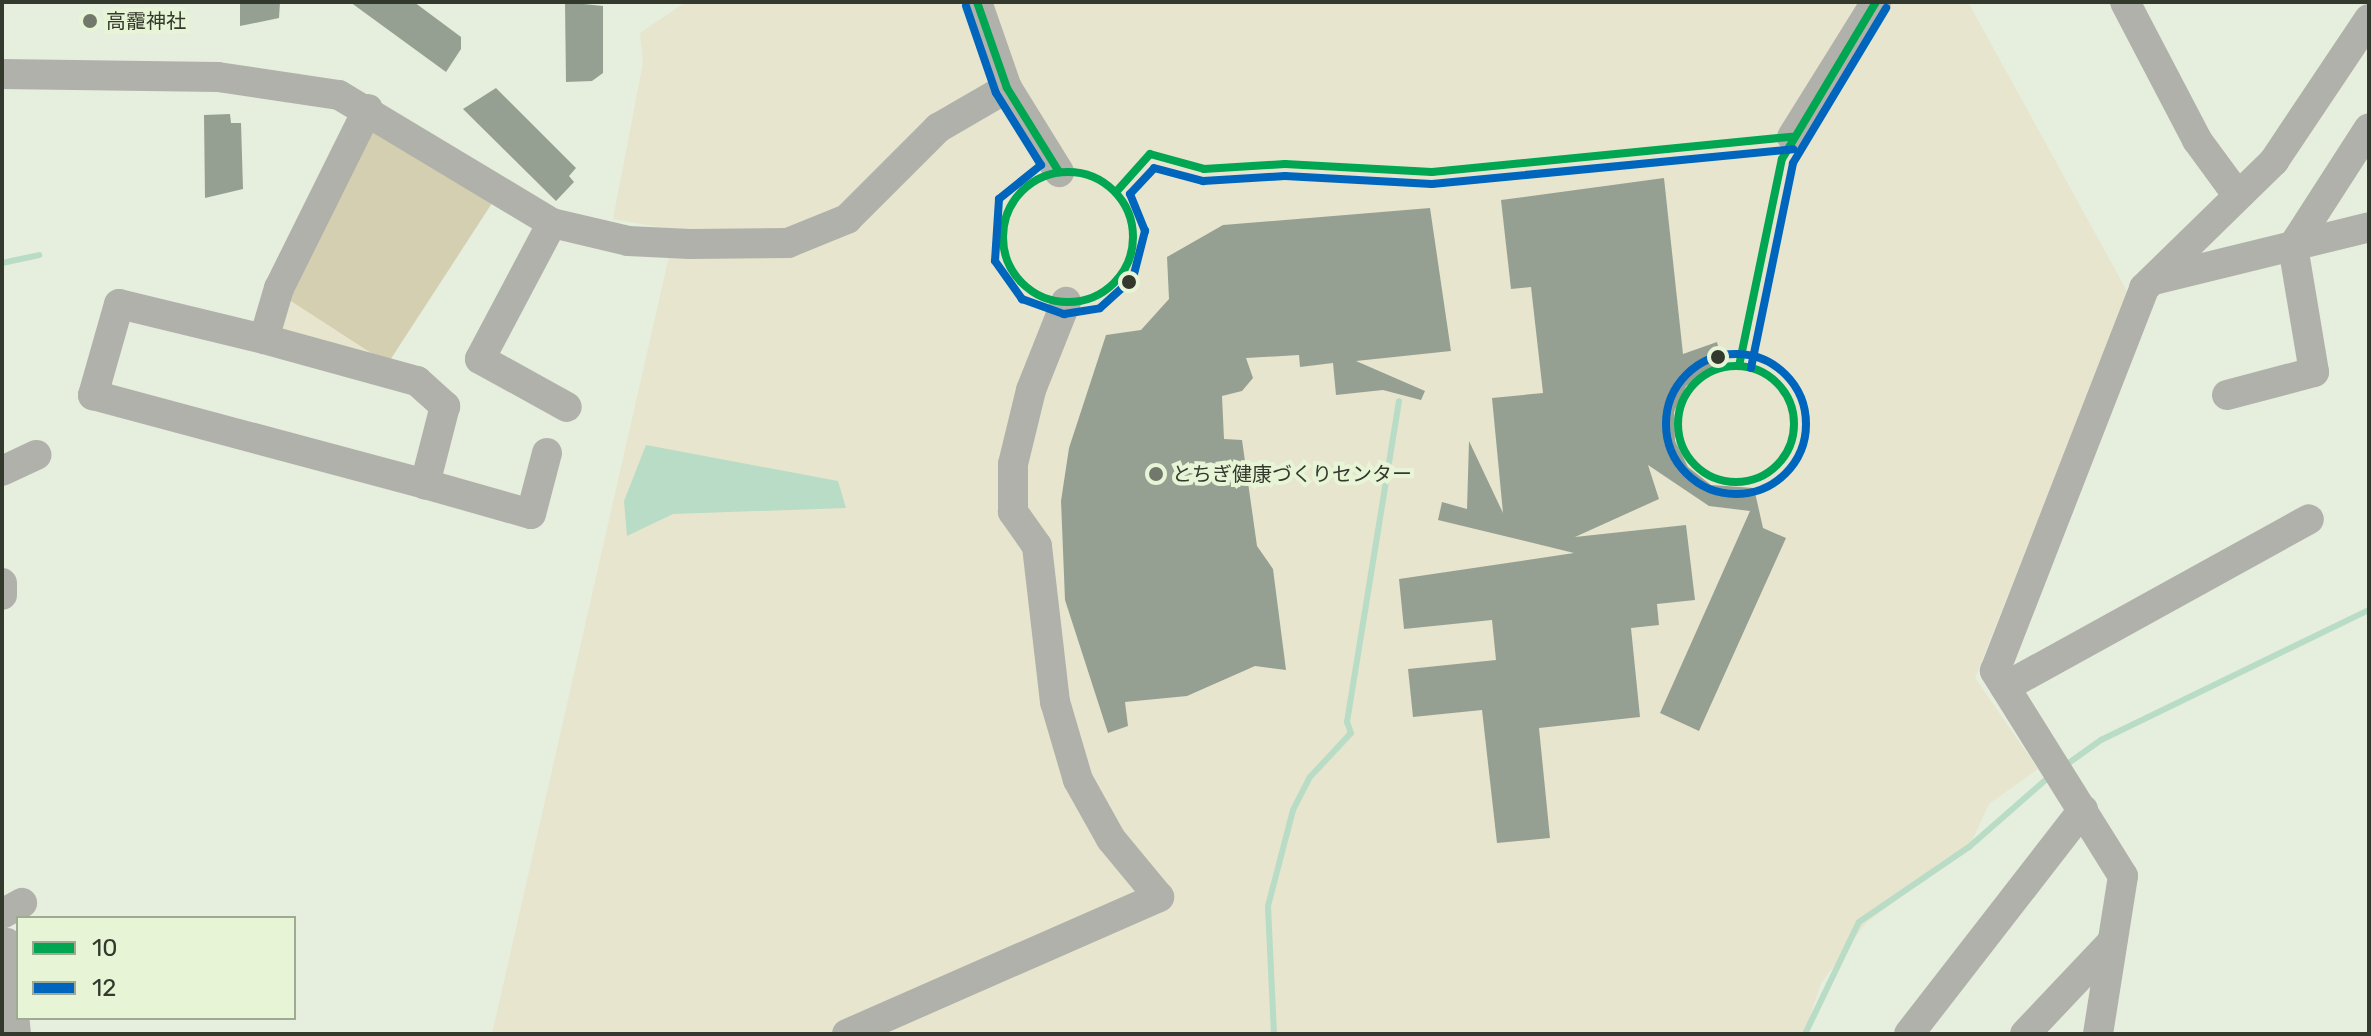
<!DOCTYPE html>
<meta charset="utf-8">
<style>
body{margin:0}
#map{position:relative;width:2371px;height:1036px;overflow:hidden;background:#e6eedd;font-family:Rubik,"Noto Sans JP",sans-serif}
div>[style]{position:absolute}
[style*='--x']{left:calc(var(--x)*1px);top:calc(var(--y)*1px);width:calc(var(--w)*1px);rotate:calc(var(--a)*1deg)}
.green>*{inset:0;background:#e7e5ce}
.forest>*{inset:0;background:#d4cfb0;transform-origin:0 0}
.water>*{inset:0;background:#b8dcc6}
.stream>*{height:6px;margin:-3px;padding:0 3px;transform-origin:3px;border-radius:3px;background:#b8dcc6}
.building>*{inset:0;background:#96a092}
.minor>*{height:30px;margin:-15px;padding:0 15px;transform-origin:15px;border-radius:15px;background:#b0b1ab}
.bus-1>*{height:8px;margin:-4px;padding:0 4px;transform-origin:4px;border-radius:4px;background:#00a651}
.bus-1>.ring{margin:-4px;padding:0;box-sizing:content-box;background:none;border:8px solid #00a651;border-radius:50%}
.bus-2>*{height:8px;margin:-4px;padding:0 4px;transform-origin:4px;border-radius:4px;background:#0065bd}
.bus-2>.ring{margin:-4px;padding:0;box-sizing:content-box;background:none;border:8px solid #0065bd;border-radius:50%}
.dots>*{width:22px;height:22px;translate:-50% -50%;box-sizing:border-box;border:4px solid #e7f5d6;border-radius:50%}
span{translate:-50% -50%;white-space:nowrap;text-align:center;line-height:1.15;-webkit-text-stroke:8px #e7f5d6;paint-order:stroke}
.poi-label{font-size:20px;color:#34392d}
.left{translate:0 -50%;text-align:left}
.frame{position:absolute;inset:0;border:4px solid #34392d;pointer-events:none}
.legend{position:absolute;left:16px;top:916px;width:280px;height:104px;box-sizing:border-box;background:#e7f5d6;border:2px solid #9faa92;margin:0;padding:10px 14px;list-style:none;font-size:24px;color:#34392d}
.legend li{display:flex;align-items:center;gap:16px;height:40px}
.legend b{width:40px;border:2px solid #9faa92}
</style>
<div id="map">
<div class="green">
<i style="clip-path:polygon(686px 2px,1968px 2px,2128px 293px,1975px 678px,2038px 769px,1989px 804px,1969px 847px,1867px 922px,1821px 983px,1804px 1034px,492px 1034px,675px 230px,613px 219px,643px 63px,640px 33px)"></i>
<i style="clip-path:polygon(284px 296px,391px 358px,281px 338px)"></i>
</div>
<div class="forest">
<i style="left:374px;top:126px;width:141px;height:192px;rotate:33deg"></i>
</div>
<div class="water">
<i style="clip-path:polygon(646px 445px,838px 481px,846px 508px,673px 514px,627px 536px,624px 501px)"></i>
</div>
<div class="stream">
<i style="--x:2;--y:263;--w:38;--a:-12"></i>
<i style="--x:2063;--y:767;--w:47;--a:-35.4"></i>
<i style="--x:2101;--y:740;--w:298;--a:-25.9"></i>
<i style="--x:1274;--y:1034;--w:128;--a:-92.7"></i>
<i style="--x:1268;--y:906;--w:99;--a:-75.4"></i>
<i style="--x:1293;--y:810;--w:37;--a:-63"></i>
<i style="--x:1310;--y:777;--w:60;--a:-47"></i>
<i style="--x:1351;--y:733;--w:12;--a:-110"></i>
<i style="--x:1347;--y:722;--w:325;--a:-80.8"></i>
<i style="--x:1805;--y:1034;--w:124;--a:-64.3"></i>
<i style="--x:1859;--y:922;--w:133;--a:-34.3"></i>
<i style="--x:1969;--y:847;--w:108;--a:-41.2"></i>
</div>
<div class="building">
<i style="clip-path:polygon(240px 2px,280px 2px,279px 18px,240px 26px)"></i>
<i style="clip-path:polygon(350px 2px,414px 2px,461px 37px,461px 49px,446px 72px)"></i>
<i style="clip-path:polygon(565px 2px,603px 6px,603px 73px,592px 81px,566px 82px)"></i>
<i style="clip-path:polygon(496px 88px,576px 168px,569px 176px,574px 182px,556px 201px,463px 109px)"></i>
<i style="clip-path:polygon(230px 114px,231px 123px,241px 123px,243px 189px,205px 198px,204px 115px)"></i>
<i style="clip-path:polygon(1664px 178px,1683px 354px,1717px 342px,1722px 362px,1686px 386px,1674px 412px,1675px 441px,1688px 467px,1711px 485px,1754px 488px,1763px 528px,1786px 538px,1699px 731px,1660px 713px,1750px 511px,1709px 506px,1648px 465px,1659px 499px,1575px 537px,1686px 525px,1695px 600px,1657px 604px,1659px 625px,1631px 628px,1640px 717px,1539px 728px,1550px 838px,1497px 843px,1482px 710px,1413px 717px,1408px 669px,1496px 660px,1492px 620px,1404px 629px,1399px 579px,1574px 553px,1438px 520px,1442px 502px,1467px 509px,1469px 441px,1503px 513px,1492px 398px,1543px 393px,1531px 287px,1511px 289px,1501px 200px)"></i>
<i style="clip-path:polygon(1430px 208px,1451px 351px,1356px 361px,1425px 391px,1421px 400px,1383px 390px,1336px 395px,1333px 363px,1300px 367px,1299px 355px,1246px 358px,1253px 378px,1242px 391px,1222px 396px,1224px 439px,1242px 440px,1257px 546px,1273px 569px,1286px 670px,1255px 666px,1187px 696px,1125px 702px,1128px 726px,1108px 733px,1065px 600px,1061px 501px,1069px 448px,1106px 335px,1141px 330px,1169px 299px,1167px 257px,1223px 225px)"></i>
</div>
<div class="minor">
<i style="--x:977;--y:2;--w:91;--a:70.8"></i>
<i style="--x:1007;--y:88;--w:99;--a:58.2"></i>
<i style="--x:2125;--y:2;--w:156;--a:62.4"></i>
<i style="--x:2197;--y:140;--w:69;--a:53.8"></i>
<i style="--x:2;--y:74;--w:216;--a:0.8"></i>
<i style="--x:218;--y:77;--w:122;--a:8.5"></i>
<i style="--x:339;--y:95;--w:249;--a:31"></i>
<i style="--x:552;--y:223;--w:78;--a:13.3"></i>
<i style="--x:628;--y:241;--w:62;--a:2.8"></i>
<i style="--x:690;--y:244;--w:98;--a:-0.6"></i>
<i style="--x:788;--y:243;--w:64;--a:-22.1"></i>
<i style="--x:847;--y:219;--w:129;--a:-45"></i>
<i style="--x:938;--y:128;--w:80;--a:-30.1"></i>
<i style="--x:368;--y:109;--w:200;--a:116.4"></i>
<i style="--x:279;--y:288;--w:53;--a:106.4"></i>
<i style="--x:264;--y:339;--w:159;--a:15.4"></i>
<i style="--x:417;--y:381;--w:38;--a:42"></i>
<i style="--x:445;--y:406;--w:81;--a:104.4"></i>
<i style="--x:425;--y:484;--w:110;--a:15.8"></i>
<i style="--x:531;--y:514;--w:63;--a:-75.3"></i>
<i style="--x:1792;--y:137;--w:159;--a:-58.1"></i>
<i style="--x:552;--y:223;--w:154;--a:117.9"></i>
<i style="--x:480;--y:359;--w:99;--a:28.9"></i>
<i style="--x:2154;--y:280;--w:221;--a:-13.8"></i>
<i style="--x:264;--y:339;--w:149;--a:-166.4"></i>
<i style="--x:119;--y:304;--w:95;--a:105.9"></i>
<i style="--x:93;--y:395;--w:344;--a:15"></i>
<i style="--x:2227;--y:395;--w:90;--a:-14.8"></i>
<i style="--x:2314;--y:372;--w:128;--a:-99.5"></i>
<i style="--x:2293;--y:246;--w:140;--a:-57.2"></i>
<i style="--x:2;--y:471;--w:38;--a:-25"></i>
<i style="--x:2;--y:583;--w:12;--a:90"></i>
<i style="--x:2005;--y:687;--w:347;--a:-28.9"></i>
<i style="--x:2;--y:914;--w:23;--a:-29"></i>
<i style="--x:7;--y:943;--w:91;--a:84.4"></i>
<i style="--x:847;--y:1034;--w:341;--a:-23.7"></i>
<i style="--x:1159;--y:897;--w:75;--a:-129.6"></i>
<i style="--x:1111;--y:839;--w:68;--a:-119.2"></i>
<i style="--x:1078;--y:780;--w:81;--a:-106.4"></i>
<i style="--x:1055;--y:702;--w:157;--a:-96.6"></i>
<i style="--x:1037;--y:546;--w:42;--a:-125.2"></i>
<i style="--x:1013;--y:512;--w:48;--a:-90"></i>
<i style="--x:1013;--y:464;--w:76;--a:-76.3"></i>
<i style="--x:1031;--y:390;--w:95;--a:-68.3"></i>
<i style="--x:1909;--y:1034;--w:284;--a:-52.2"></i>
<i style="--x:2025;--y:1034;--w:127;--a:-46.6"></i>
<i style="--x:2098;--y:1034;--w:160;--a:-81"></i>
<i style="--x:2123;--y:876;--w:242;--a:-122"></i>
<i style="--x:1995;--y:671;--w:411;--a:-68.7"></i>
<i style="--x:2144;--y:288;--w:182;--a:-44.3"></i>
<i style="--x:2274;--y:161;--w:171;--a:-56.2"></i>
</div>
<div class="bus-1">
<i style="--x:977;--y:2;--w:91;--a:70.8"></i>
<i style="--x:1007;--y:88;--w:99;--a:58.2"></i>
<i class="ring" style="left:1003px;top:172px;width:122px;height:122px"></i>
<i style="--x:1116;--y:192;--w:51;--a:-48.2"></i>
<i style="--x:1150;--y:154;--w:56;--a:15.5"></i>
<i style="--x:1204;--y:169;--w:81;--a:-3.5"></i>
<i style="--x:1285;--y:164;--w:147;--a:3.1"></i>
<i style="--x:1432;--y:172;--w:362;--a:-5.6"></i>
<i style="--x:1739;--y:366;--w:211;--a:-78.3"></i>
<i style="--x:1782;--y:159;--w:183;--a:-59.1"></i>
<i class="ring" style="left:1678px;top:366px;width:108px;height:108px"></i>
</div>
<div class="bus-2">
<i style="--x:966;--y:6;--w:92;--a:71"></i>
<i style="--x:996;--y:93;--w:85;--a:58"></i>
<i style="--x:1041;--y:165;--w:54;--a:141"></i>
<i style="--x:999;--y:199;--w:62;--a:93.7"></i>
<i style="--x:995;--y:261;--w:47;--a:54.6"></i>
<i style="--x:1022;--y:299;--w:45;--a:19.7"></i>
<i style="--x:1064;--y:314;--w:36;--a:-9"></i>
<i style="--x:1100;--y:308;--w:45;--a:-42.3"></i>
<i style="--x:1133;--y:278;--w:49;--a:-75.7"></i>
<i style="--x:1145;--y:231;--w:40;--a:-112"></i>
<i style="--x:1130;--y:194;--w:35;--a:-47"></i>
<i style="--x:1154;--y:168;--w:51;--a:14.9"></i>
<i style="--x:1203;--y:181;--w:82;--a:-3.5"></i>
<i style="--x:1285;--y:176;--w:147;--a:3.1"></i>
<i style="--x:1432;--y:184;--w:363;--a:-5.5"></i>
<i class="ring" style="left:1666px;top:354px;width:132px;height:132px"></i>
<i style="--x:1751;--y:368;--w:209;--a:-78.4"></i>
<i style="--x:1793;--y:163;--w:181;--a:-59"></i>
</div>
<div class="dots">
<i style="left:90px;top:21px;background:#72786b"></i>
<i style="left:1129px;top:282px;background:#34392d"></i>
<i style="left:1718px;top:357px;background:#34392d"></i>
<i style="left:1156px;top:474px;background:#72786b"></i>
</div>
<div class="poi-label">
<span class="left" style="left:106px;top:21px">高靇神社</span>
<span class="left" style="left:1172px;top:474px">とちぎ健康づくりセンター</span>
</div>
<div class="frame"></div>
<ul class="legend">
<li><b style="height:10px;background:#00a651"></b>10</li>
<li><b style="height:10px;background:#0065bd"></b>12</li>
</ul>
</div>
